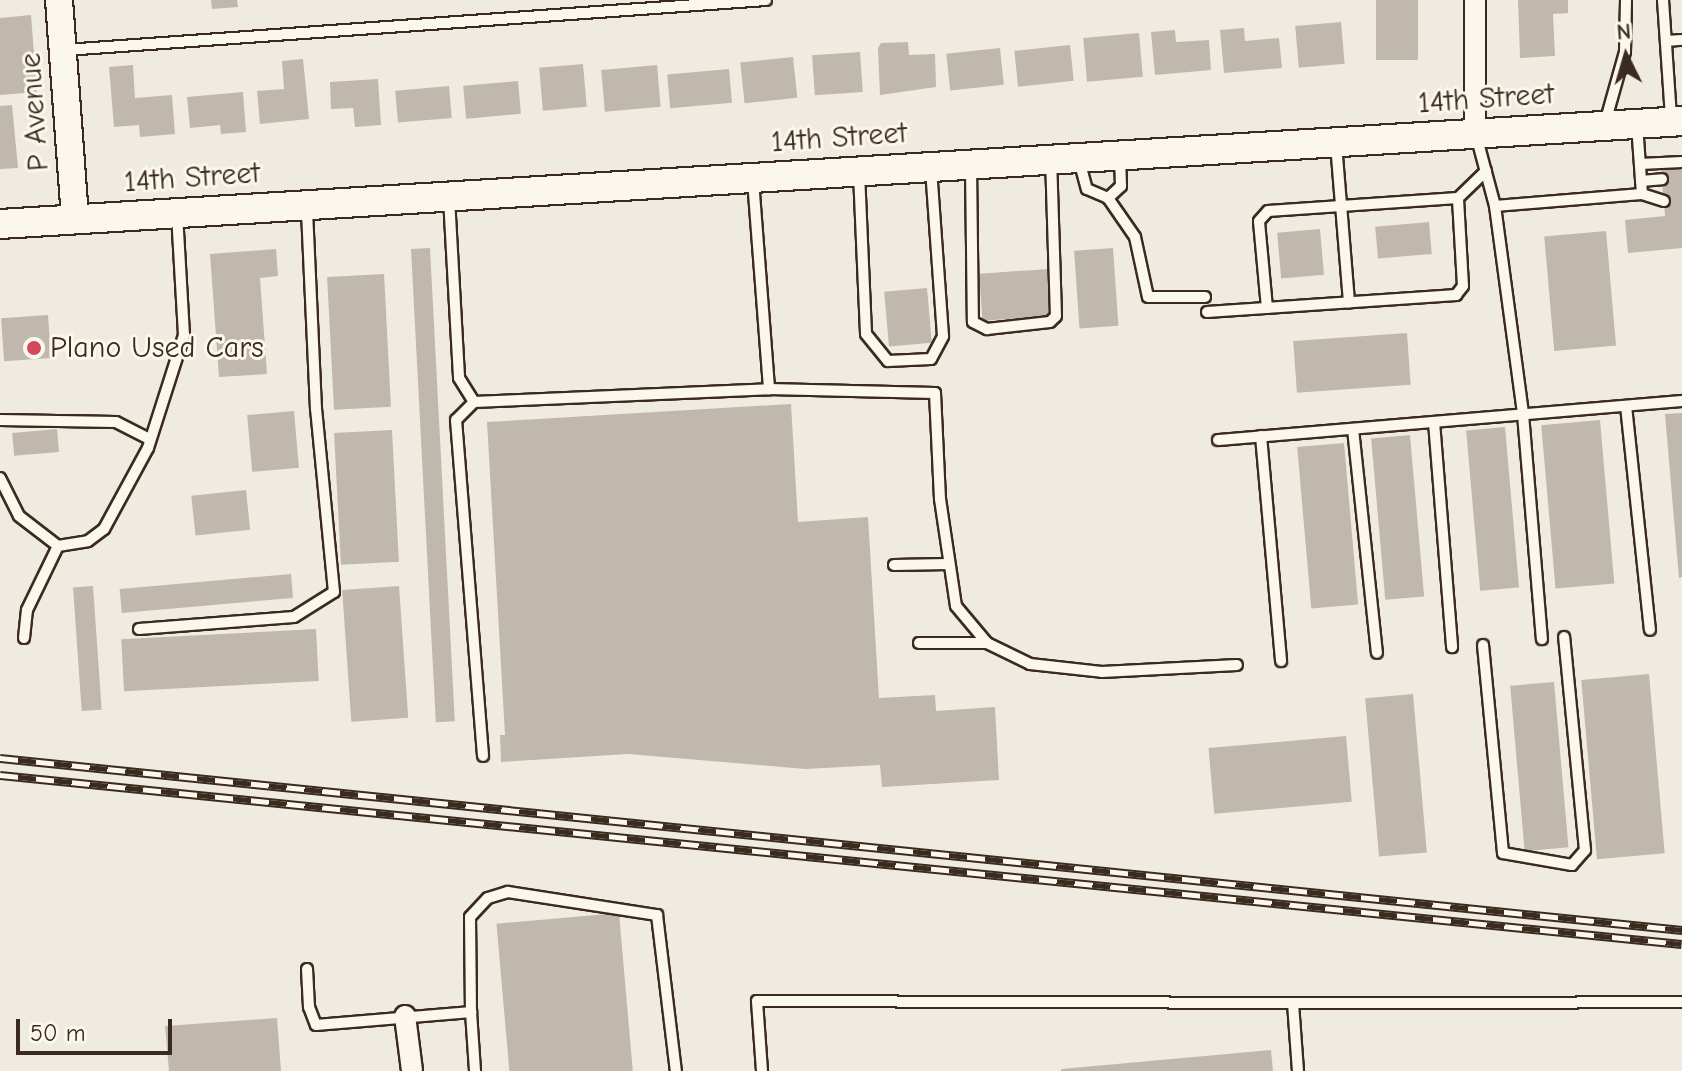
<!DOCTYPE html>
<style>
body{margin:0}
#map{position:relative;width:1682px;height:1071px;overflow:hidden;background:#f0ebe0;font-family:"Comic Neue",sans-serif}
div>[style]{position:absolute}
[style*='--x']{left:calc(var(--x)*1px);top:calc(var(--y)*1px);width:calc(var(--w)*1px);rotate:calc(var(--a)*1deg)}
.building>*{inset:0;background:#c0b8ad;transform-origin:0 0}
.roads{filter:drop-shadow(2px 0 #3b2a1e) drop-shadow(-2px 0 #3b2a1e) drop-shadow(0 2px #3b2a1e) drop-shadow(0 -2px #3b2a1e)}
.service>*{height:10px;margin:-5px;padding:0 5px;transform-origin:5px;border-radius:5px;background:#fbf7ec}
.minor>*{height:20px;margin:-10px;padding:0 10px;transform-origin:10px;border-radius:10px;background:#fbf7ec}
.tertiary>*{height:26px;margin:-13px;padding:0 13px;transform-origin:13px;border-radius:13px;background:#fbf7ec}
.secondary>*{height:28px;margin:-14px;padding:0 14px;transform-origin:14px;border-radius:14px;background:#fbf7ec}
.rail>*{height:9px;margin-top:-4.5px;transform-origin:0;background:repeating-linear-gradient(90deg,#fbf7ec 0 18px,#3b2a1e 0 36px);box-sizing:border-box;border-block:2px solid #3b2a1e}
.dots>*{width:22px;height:22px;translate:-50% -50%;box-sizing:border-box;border:4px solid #fbf7ec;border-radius:50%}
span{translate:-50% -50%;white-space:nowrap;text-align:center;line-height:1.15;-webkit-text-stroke:6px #fbf7ec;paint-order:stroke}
.street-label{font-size:30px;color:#3b2a1e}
.poi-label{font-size:30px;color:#3b2a1e}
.left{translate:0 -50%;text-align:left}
.north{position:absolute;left:1586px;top:16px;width:80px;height:80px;-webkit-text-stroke:6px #fbf7ec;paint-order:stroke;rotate:355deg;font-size:22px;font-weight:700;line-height:32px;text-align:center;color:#3b2a1e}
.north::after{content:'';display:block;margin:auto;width:28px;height:36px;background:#3b2a1e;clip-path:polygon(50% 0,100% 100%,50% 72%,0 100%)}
.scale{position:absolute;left:16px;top:1019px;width:156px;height:36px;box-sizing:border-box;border:4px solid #3b2a1e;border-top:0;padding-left:10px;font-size:24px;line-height:28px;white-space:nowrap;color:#3b2a1e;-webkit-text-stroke:6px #fbf7ec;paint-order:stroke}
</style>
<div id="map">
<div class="building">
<i style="clip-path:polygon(211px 0,237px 0,238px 7px,212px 9px)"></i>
<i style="left:1376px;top:0;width:42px;height:60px"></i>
<i style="clip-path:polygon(1518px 0,1568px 0,1568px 13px,1553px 14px,1555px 56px,1520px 58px)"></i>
<i style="clip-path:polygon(31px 15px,37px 92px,0 95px,0 18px)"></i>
<i style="left:1341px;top:22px;width:42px;height:46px;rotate:85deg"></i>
<i style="clip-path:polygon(1244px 28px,1245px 41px,1279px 38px,1282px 68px,1224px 73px,1220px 30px)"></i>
<i style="clip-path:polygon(1175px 30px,1176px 42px,1209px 40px,1211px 70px,1155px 75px,1151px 32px)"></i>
<i style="left:1139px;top:33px;width:44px;height:56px;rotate:85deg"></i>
<i style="clip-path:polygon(908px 42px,909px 55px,935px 54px,936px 87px,880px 95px,878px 48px,881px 43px)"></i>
<i style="left:1070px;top:45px;width:36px;height:56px;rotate:84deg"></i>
<i style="left:1000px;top:48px;width:37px;height:54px;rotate:84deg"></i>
<i style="left:860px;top:52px;width:40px;height:48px;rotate:86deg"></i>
<i style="left:793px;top:57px;width:41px;height:53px;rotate:84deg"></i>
<i style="clip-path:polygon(303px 59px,309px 119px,260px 124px,257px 91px,284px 89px,282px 61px)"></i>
<i style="left:583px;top:64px;width:43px;height:44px;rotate:85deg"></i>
<i style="clip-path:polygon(133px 65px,135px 98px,172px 95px,175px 134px,140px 137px,139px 125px,114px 127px,109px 67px)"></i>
<i style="left:657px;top:65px;width:42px;height:56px;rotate:85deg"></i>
<i style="left:729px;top:69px;width:34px;height:62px;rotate:85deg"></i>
<i style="clip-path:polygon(378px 79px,381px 125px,355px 127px,353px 108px,331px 109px,330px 82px)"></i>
<i style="left:518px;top:81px;width:33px;height:55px;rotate:85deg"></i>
<i style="left:449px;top:86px;width:32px;height:54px;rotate:85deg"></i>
<i style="clip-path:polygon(243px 92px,246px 132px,221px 134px,220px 125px,190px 128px,187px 97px)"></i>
<i style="clip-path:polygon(12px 105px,18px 168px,0 169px,0 106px)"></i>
<i style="clip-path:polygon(1682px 169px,1682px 248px,1628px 253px,1625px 220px,1665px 216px,1661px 170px)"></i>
<i style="left:1429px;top:222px;width:32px;height:54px;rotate:85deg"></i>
<i style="left:1320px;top:229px;width:46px;height:43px;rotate:85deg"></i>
<i style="left:1606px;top:231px;width:115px;height:62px;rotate:85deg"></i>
<i style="left:430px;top:248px;width:474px;height:19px;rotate:87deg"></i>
<i style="left:1113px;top:248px;width:78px;height:39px;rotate:86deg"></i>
<i style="clip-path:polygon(276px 249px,278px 276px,260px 278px,267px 374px,219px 377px,210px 254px)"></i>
<i style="left:1048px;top:269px;width:47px;height:69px;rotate:86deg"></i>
<i style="left:384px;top:274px;width:133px;height:57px;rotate:87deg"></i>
<i style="left:927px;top:288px;width:55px;height:43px;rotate:85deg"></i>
<i style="left:48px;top:315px;width:43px;height:47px;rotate:86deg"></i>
<i style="left:1407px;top:333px;width:52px;height:114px;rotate:86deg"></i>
<i style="clip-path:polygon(791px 404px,798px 522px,868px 517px,879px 698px,935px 695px,936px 711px,995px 707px,999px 780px,882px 787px,880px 765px,805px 769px,628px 754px,501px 762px,500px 735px,505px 735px,487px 422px)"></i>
<i style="left:294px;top:411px;width:57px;height:47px;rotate:85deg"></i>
<i style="clip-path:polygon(1682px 413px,1682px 577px,1679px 578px,1665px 414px)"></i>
<i style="left:1600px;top:420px;width:164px;height:59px;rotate:85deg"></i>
<i style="left:1505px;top:427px;width:161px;height:39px;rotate:85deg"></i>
<i style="left:57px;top:429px;width:23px;height:45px;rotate:85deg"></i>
<i style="left:392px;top:430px;width:132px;height:58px;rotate:87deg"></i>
<i style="left:1410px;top:435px;width:162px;height:39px;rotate:85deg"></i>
<i style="left:1344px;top:443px;width:162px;height:47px;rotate:85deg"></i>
<i style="left:246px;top:490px;width:40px;height:55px;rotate:84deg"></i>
<i style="left:291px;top:574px;width:24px;height:172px;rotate:85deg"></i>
<i style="left:93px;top:586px;width:124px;height:20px;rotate:86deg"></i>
<i style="left:399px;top:586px;width:132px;height:57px;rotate:86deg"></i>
<i style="left:316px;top:629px;width:52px;height:195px;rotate:87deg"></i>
<i style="left:1649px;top:674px;width:180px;height:68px;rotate:85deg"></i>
<i style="left:1554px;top:682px;width:166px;height:44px;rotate:85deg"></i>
<i style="left:1413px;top:694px;width:159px;height:48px;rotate:85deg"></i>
<i style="left:1346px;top:736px;width:66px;height:138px;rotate:85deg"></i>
<i style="left:619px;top:913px;width:159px;height:123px;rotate:85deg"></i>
<i style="clip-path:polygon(277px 1018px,281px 1071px,169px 1071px,165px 1026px)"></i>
<i style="clip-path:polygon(1271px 1050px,1273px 1071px,1061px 1071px,1061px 1069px)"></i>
</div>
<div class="roads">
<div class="service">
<i style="--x:1663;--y:0;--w:118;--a:86.1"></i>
<i style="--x:1666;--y:41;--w:16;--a:-4"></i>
<i style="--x:65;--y:50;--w:703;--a:-4.08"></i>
<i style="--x:1605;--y:123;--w:74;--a:-74.3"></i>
<i style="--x:1625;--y:52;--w:52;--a:-88.9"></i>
<i style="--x:1476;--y:135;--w:73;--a:75"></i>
<i style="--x:1495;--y:206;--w:210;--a:82.3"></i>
<i style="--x:1523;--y:414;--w:226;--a:85.2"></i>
<i style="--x:1336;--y:144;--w:159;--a:85.3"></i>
<i style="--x:1120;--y:157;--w:29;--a:88"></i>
<i style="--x:1121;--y:186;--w:18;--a:137"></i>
<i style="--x:1108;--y:198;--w:47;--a:55.3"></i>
<i style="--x:1135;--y:237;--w:61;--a:77.8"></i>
<i style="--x:1148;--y:297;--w:57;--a:0"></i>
<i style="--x:1079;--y:160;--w:30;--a:75"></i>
<i style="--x:1087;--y:189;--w:23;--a:23"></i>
<i style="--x:1640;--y:164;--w:42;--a:-2.7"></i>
<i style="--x:971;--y:166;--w:156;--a:89.3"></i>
<i style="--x:973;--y:322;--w:16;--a:27"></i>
<i style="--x:987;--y:329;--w:63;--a:-6.3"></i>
<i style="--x:1050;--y:322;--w:8;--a:-45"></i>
<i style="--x:1056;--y:316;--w:155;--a:-91.8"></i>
<i style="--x:859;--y:173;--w:161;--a:87.5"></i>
<i style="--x:866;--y:334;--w:35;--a:51"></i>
<i style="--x:888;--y:361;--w:43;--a:-2.7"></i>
<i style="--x:931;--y:359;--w:26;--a:-62"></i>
<i style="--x:943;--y:336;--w:166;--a:-94.1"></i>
<i style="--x:753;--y:180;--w:210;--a:85.6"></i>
<i style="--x:1641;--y:181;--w:21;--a:-5"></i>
<i style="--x:1642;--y:194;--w:23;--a:18"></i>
<i style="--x:449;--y:198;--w:180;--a:86.8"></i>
<i style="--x:459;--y:378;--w:28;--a:58"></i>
<i style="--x:474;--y:402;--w:295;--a:-2.5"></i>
<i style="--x:769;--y:389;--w:166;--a:1.4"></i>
<i style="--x:935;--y:393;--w:106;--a:87.3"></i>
<i style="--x:940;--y:499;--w:108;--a:81.5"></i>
<i style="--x:956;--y:606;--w:48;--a:50"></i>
<i style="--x:987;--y:643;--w:48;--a:26"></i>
<i style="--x:1030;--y:664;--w:72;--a:6.3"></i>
<i style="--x:1102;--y:672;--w:135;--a:-3"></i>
<i style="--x:1495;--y:206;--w:147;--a:-4.7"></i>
<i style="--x:1642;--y:194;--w:69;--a:-94.1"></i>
<i style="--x:1267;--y:308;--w:87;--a:-95.3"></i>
<i style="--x:1259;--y:221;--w:13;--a:-48"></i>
<i style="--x:1268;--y:211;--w:190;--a:-3.9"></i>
<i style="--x:1458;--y:198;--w:39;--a:-44"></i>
<i style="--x:1207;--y:312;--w:250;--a:-3.9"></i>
<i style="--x:1456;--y:295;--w:11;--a:-52"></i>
<i style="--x:1463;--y:286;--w:88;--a:-93.3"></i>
<i style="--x:474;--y:402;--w:25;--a:135"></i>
<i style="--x:456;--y:420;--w:337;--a:85.4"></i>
<i style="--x:1626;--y:406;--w:225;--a:83.9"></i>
<i style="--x:0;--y:420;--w:116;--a:1"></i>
<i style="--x:116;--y:422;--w:38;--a:27"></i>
<i style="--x:1434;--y:422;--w:226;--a:85.4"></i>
<i style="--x:1353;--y:429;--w:225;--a:83.9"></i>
<i style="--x:1261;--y:436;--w:226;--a:84.9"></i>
<i style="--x:1218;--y:440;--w:466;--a:-4.8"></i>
<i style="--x:0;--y:478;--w:42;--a:63.4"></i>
<i style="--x:19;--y:516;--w:49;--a:37.6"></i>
<i style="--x:894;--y:565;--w:54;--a:-1.1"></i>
<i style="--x:139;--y:629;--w:155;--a:-4.4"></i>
<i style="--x:294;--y:617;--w:47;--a:-32"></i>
<i style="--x:334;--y:592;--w:184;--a:-95.6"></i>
<i style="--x:316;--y:409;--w:202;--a:-92.6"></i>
<i style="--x:24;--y:638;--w:28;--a:-84"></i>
<i style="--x:27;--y:610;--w:71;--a:-64.2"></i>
<i style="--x:58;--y:546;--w:30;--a:-9"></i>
<i style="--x:88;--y:541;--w:20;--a:-37"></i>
<i style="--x:104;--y:529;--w:92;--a:-61.5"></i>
<i style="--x:148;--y:448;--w:119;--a:-72.3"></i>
<i style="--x:184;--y:335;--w:120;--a:-93.3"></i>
<i style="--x:919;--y:643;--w:68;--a:0"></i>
<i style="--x:1483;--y:645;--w:209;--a:84.5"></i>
<i style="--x:1503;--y:853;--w:70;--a:9.9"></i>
<i style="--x:1572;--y:865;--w:20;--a:-49"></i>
<i style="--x:1585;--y:850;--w:214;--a:-95.6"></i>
<i style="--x:307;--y:969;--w:38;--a:87"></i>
<i style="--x:309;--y:1007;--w:19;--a:69"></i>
<i style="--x:316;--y:1025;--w:156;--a:-4.8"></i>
<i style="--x:471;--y:1012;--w:95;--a:-90.6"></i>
<i style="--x:470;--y:917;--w:26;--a:-47"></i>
<i style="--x:488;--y:898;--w:21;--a:-17"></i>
<i style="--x:508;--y:892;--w:151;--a:8.8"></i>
<i style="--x:657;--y:915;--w:157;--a:83.1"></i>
<i style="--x:1293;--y:1003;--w:389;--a:-0.1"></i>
<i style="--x:471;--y:1012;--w:59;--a:86.1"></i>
<i style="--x:762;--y:1071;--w:70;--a:-94.1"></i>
<i style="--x:757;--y:1001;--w:536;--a:0.21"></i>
<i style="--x:1293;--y:1003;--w:68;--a:85.8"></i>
</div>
<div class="minor">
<i style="--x:1475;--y:0;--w:133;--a:90"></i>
<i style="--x:405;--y:1016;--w:55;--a:82.7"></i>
</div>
<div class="tertiary">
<i style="--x:59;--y:0;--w:220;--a:85.8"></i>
</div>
<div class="secondary">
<i style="--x:0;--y:224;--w:1685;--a:-3.5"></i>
</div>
</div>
<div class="rail">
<i style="--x:0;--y:758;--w:1691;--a:5.84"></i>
<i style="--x:0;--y:775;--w:1690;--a:5.74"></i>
</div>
<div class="dots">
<i style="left:34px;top:348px;background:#d1495b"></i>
</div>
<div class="street-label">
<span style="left:1486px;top:99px;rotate:-4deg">14th Street</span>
<span style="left:35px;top:112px;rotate:-94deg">P Avenue</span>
<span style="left:839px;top:138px;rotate:-4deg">14th Street</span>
<span style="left:192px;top:178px;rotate:-4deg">14th Street</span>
</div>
<div class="poi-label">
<span class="left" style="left:50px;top:348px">Plano Used Cars</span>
</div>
<div class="north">N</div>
<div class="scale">50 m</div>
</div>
